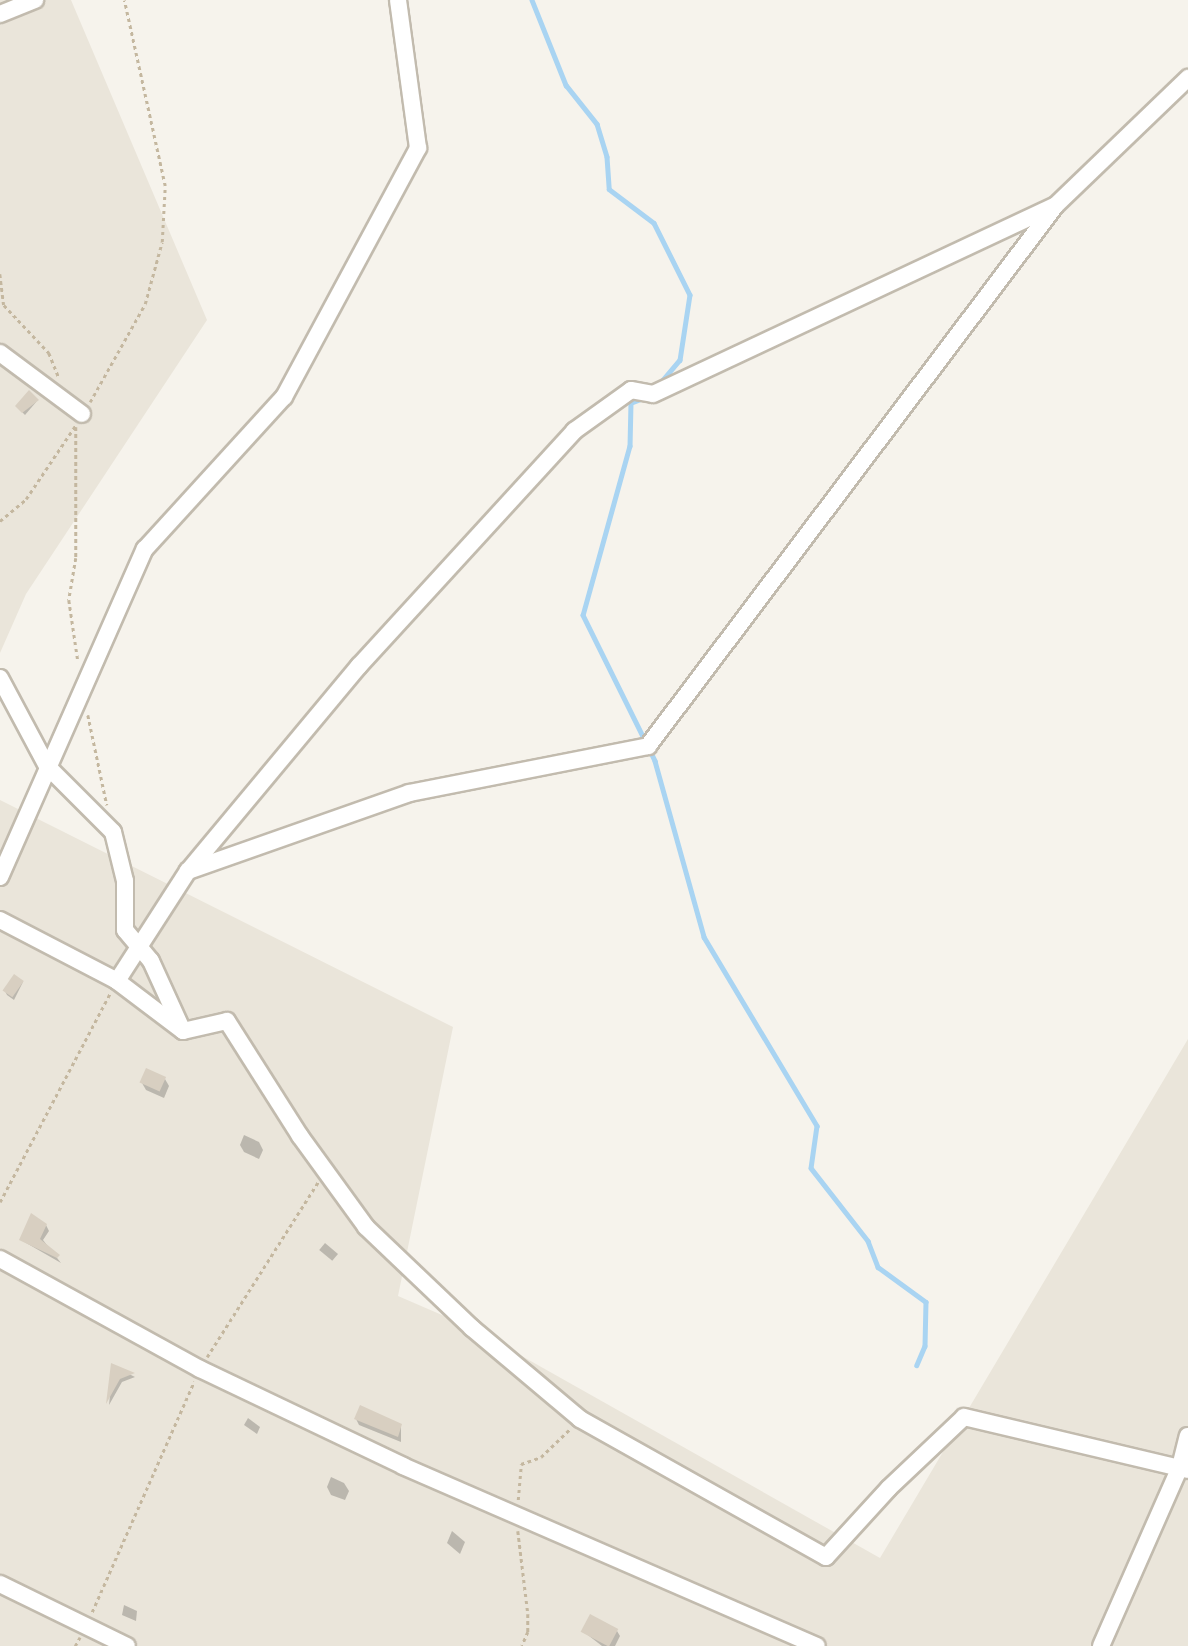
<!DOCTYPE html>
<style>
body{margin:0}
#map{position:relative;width:1188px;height:1646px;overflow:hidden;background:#f6f3ec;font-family:"PT Sans Narrow",sans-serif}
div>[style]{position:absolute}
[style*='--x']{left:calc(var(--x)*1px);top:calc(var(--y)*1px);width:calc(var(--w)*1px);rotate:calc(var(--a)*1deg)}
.residential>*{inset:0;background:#eae5da}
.shadow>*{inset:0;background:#0003;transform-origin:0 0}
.stream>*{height:4.5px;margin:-2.25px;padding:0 2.25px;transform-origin:2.25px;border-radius:2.25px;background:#a9d4f2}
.building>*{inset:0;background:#d8cfc1;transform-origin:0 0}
.path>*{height:2.5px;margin-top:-1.25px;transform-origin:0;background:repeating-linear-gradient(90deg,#c4b79f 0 3.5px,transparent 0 7px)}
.roads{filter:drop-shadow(2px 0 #c2bbae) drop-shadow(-2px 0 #c2bbae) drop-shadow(0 2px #c2bbae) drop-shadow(0 -2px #c2bbae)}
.minor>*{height:16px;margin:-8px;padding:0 8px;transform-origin:8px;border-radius:8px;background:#fff}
span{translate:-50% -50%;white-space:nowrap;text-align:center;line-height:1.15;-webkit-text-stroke:5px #fff;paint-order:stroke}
</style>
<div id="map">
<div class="residential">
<i style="clip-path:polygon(0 0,71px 0,207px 320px,26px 594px,0 653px)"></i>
<i style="clip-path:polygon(0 800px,453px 1027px,398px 1296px,472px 1328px,880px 1558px,1188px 1039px,1188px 1646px,0 1646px)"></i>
</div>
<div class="shadow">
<i style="clip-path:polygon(37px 401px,25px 415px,19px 409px)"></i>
<i style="clip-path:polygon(23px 982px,14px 1000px,7px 995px,5px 991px)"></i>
<i style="clip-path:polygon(165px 1079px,169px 1086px,164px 1098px,146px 1090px,142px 1083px)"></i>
<i style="clip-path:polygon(244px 1135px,259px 1142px,263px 1150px,259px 1159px,244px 1152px,240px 1145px)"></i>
<i style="clip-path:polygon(46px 1225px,49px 1231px,43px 1240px,61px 1263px,21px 1240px)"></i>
<i style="left:325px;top:1243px;width:17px;height:9px;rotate:40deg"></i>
<i style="clip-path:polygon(113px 1366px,135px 1377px,122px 1382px,109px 1405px)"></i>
<i style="clip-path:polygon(248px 1418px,260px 1427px,257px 1434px,244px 1425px)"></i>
<i style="clip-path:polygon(356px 1419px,401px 1426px,401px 1442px,359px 1425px)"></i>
<i style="clip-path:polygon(331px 1477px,344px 1483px,349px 1491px,345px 1500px,331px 1495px,327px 1487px)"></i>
<i style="clip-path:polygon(452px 1531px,465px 1542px,460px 1554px,447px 1543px)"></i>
<i style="clip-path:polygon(124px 1605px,137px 1611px,136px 1621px,122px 1615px)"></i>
<i style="clip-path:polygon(617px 1631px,620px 1636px,615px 1646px,602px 1646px,584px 1632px)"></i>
</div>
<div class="stream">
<i style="--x:532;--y:0;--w:92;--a:68.2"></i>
<i style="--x:566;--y:85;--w:50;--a:51.5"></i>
<i style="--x:597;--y:124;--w:34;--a:73"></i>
<i style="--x:607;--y:157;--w:32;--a:86"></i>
<i style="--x:609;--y:189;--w:56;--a:37.1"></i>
<i style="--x:654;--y:223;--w:80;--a:63.4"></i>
<i style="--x:690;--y:295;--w:66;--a:98.7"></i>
<i style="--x:680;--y:360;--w:30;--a:130"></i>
<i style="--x:645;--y:398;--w:15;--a:160"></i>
<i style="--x:631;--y:403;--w:43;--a:91.3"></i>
<i style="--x:630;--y:446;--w:175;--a:105.5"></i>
<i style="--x:583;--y:615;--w:163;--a:63.7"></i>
<i style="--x:655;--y:761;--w:183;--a:74.4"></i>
<i style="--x:704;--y:937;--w:220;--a:59.1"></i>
<i style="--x:817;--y:1126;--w:42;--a:98.1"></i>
<i style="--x:811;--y:1168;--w:93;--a:52"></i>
<i style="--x:868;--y:1241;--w:28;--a:69"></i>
<i style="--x:878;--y:1267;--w:59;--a:36.1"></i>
<i style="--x:926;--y:1302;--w:44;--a:91.3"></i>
<i style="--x:925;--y:1346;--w:21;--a:113"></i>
</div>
<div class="building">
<i style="clip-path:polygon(29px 390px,39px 400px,22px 413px,15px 406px)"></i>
<i style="left:14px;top:974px;width:12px;height:20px;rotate:35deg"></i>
<i style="left:146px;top:1068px;width:22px;height:16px;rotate:24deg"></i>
<i style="clip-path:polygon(31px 1213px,47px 1224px,40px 1239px,60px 1255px,57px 1258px,19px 1240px)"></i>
<i style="clip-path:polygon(111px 1363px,135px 1373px,120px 1379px,106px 1404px)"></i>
<i style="clip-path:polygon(360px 1405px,402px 1424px,398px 1437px,354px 1419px)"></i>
<i style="left:590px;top:1614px;width:32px;height:20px;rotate:28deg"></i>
</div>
<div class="path">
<i style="--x:0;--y:274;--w:31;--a:83"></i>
<i style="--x:4;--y:305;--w:66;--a:46.8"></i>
<i style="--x:49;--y:353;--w:27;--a:68"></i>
<i style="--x:90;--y:402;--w:112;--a:-60.7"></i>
<i style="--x:145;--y:304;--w:64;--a:-74.7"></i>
<i style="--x:162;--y:242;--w:56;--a:-86.9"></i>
<i style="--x:165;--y:186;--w:190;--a:-102.4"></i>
<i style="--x:76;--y:427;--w:131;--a:90"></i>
<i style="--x:76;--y:558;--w:43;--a:99.5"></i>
<i style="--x:69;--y:600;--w:62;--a:81.6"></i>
<i style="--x:0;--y:521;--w:34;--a:-40"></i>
<i style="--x:26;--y:499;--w:88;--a:-56.1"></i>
<i style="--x:88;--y:715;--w:92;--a:78.1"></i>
<i style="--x:0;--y:1202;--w:236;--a:-62.2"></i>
<i style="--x:207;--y:1357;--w:207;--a:-57.6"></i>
<i style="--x:518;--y:1500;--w:36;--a:-85"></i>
<i style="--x:521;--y:1464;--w:21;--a:-19"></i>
<i style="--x:541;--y:1457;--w:40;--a:-44"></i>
<i style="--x:518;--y:1531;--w:84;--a:83.1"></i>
<i style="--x:528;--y:1614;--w:18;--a:90"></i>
<i style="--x:528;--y:1632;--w:15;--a:113"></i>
<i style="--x:92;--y:1612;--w:252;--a:-66.1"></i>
<i style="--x:75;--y:1646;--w:10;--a:-61"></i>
</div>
<div class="roads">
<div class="minor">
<i style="--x:0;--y:14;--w:38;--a:-22"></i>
<i style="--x:0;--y:353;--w:102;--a:36.6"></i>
<i style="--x:0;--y:678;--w:100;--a:61.9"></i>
<i style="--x:47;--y:766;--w:93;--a:45"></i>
<i style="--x:113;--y:832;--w:50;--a:76.2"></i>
<i style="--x:125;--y:881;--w:49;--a:90"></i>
<i style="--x:125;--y:930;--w:40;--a:50"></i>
<i style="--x:151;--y:961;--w:75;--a:65.5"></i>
<i style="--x:189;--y:870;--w:266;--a:-50.2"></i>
<i style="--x:359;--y:666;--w:319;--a:-47.5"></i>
<i style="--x:574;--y:431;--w:70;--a:-35.7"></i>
<i style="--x:631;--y:390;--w:22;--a:10"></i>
<i style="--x:653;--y:394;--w:442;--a:-25.1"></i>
<i style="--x:0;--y:877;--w:359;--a:-66.2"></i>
<i style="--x:145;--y:549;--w:206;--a:-47.6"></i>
<i style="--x:284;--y:397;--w:283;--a:-61.7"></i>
<i style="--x:418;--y:148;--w:149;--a:-97.7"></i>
<i style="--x:0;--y:920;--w:132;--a:27.5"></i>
<i style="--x:117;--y:981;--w:83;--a:37.1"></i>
<i style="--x:183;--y:1031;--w:45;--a:-12.8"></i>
<i style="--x:227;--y:1021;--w:136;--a:57.6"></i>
<i style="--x:300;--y:1136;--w:112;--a:54"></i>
<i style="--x:366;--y:1227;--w:146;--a:43.6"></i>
<i style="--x:472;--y:1328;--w:141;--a:40.1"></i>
<i style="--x:580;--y:1419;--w:282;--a:29.3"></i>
<i style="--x:826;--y:1557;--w:93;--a:-47.6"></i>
<i style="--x:889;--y:1488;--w:103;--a:-43.4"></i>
<i style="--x:964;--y:1417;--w:230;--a:13.3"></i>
<i style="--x:117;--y:981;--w:131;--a:-57.2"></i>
<i style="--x:188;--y:871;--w:234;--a:-19.4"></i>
<i style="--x:409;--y:793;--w:244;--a:-11.1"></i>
<i style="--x:648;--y:746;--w:676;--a:-52.99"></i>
<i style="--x:1055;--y:206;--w:185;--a:-43.9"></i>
<i style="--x:0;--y:1259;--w:228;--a:28.8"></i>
<i style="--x:200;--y:1369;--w:225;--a:25.5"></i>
<i style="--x:403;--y:1466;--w:451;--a:23.5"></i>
<i style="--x:0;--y:1584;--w:141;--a:26"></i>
<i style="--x:1101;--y:1646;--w:196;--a:-66.2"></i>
<i style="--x:1180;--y:1467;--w:32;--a:-76"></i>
</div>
</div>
</div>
